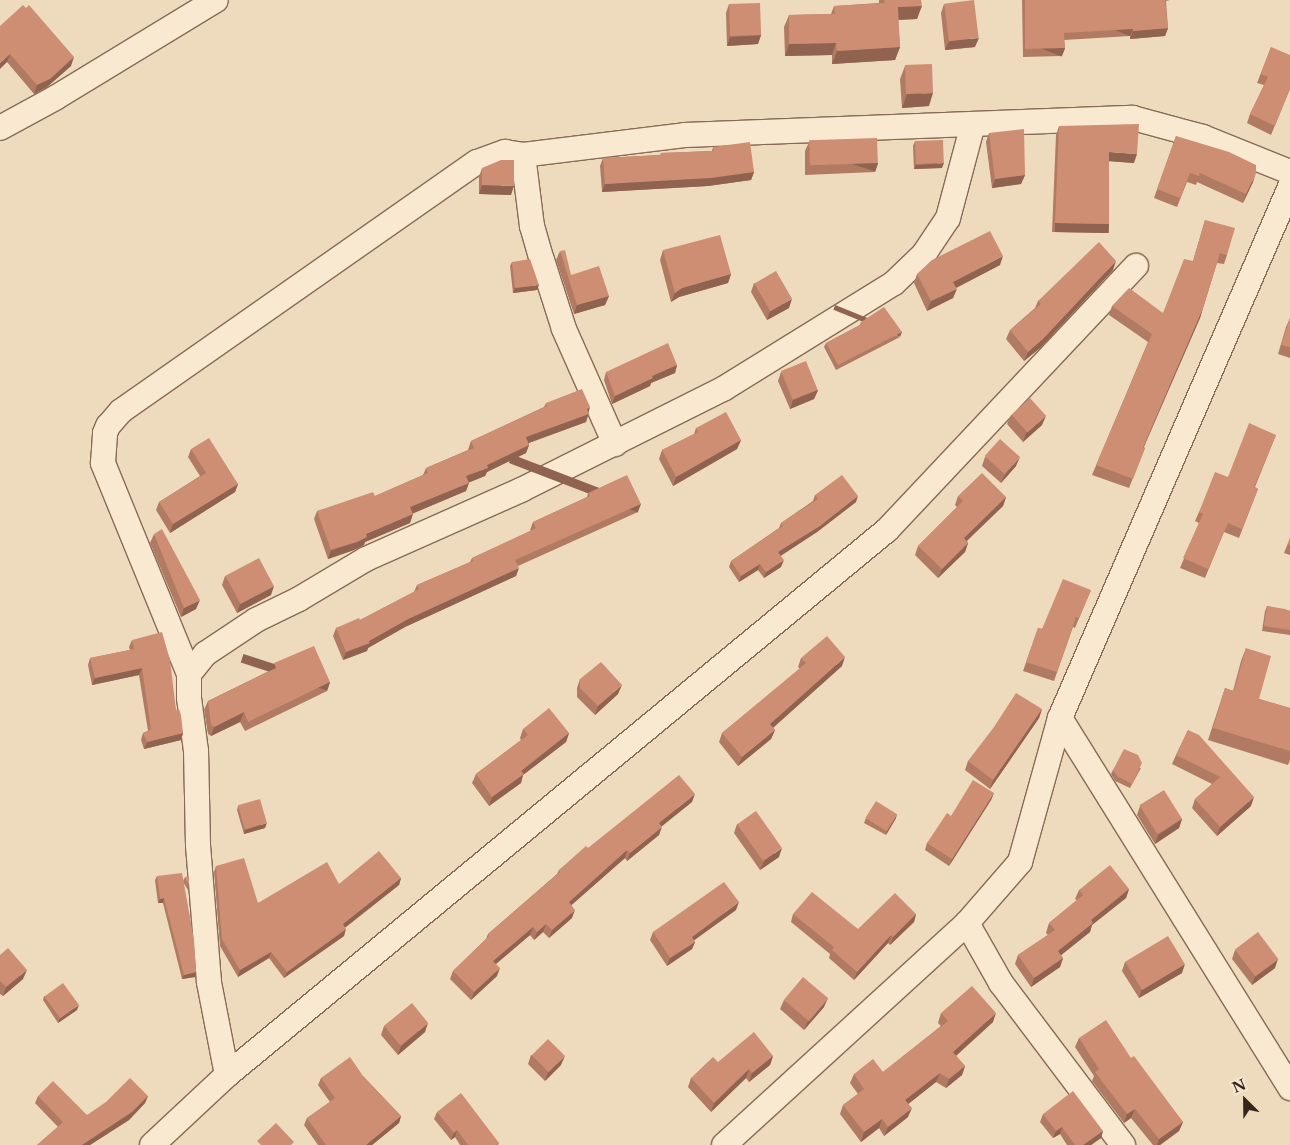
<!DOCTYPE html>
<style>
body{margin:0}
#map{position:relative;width:1290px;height:1145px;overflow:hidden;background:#eedbbe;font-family:"Libre Baskerville",serif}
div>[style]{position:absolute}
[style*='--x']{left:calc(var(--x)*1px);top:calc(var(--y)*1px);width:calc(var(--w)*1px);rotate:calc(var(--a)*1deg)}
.roads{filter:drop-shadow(1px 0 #876b56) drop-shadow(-1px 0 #876b56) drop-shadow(0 1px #876b56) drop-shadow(0 -1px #876b56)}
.street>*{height:24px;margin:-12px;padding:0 12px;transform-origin:12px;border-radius:12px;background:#f9e9d1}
.wall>*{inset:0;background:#b17a63}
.shaded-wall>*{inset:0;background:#906350;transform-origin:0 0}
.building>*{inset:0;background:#ce8e73;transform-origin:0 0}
span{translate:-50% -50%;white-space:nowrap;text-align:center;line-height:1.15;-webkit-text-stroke:4px #f6e6ce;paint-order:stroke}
.north{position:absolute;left:1220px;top:1075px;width:50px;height:50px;-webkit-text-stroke:4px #f6e6ce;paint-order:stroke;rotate:337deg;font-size:14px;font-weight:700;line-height:20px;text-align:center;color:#36251c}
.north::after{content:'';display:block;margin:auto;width:18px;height:22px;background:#36251c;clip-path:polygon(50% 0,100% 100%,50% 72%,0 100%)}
</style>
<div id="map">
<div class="roads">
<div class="street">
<i style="--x:0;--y:128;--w:63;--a:-28.6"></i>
<i style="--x:55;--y:98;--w:188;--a:-31.3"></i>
<i style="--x:523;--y:155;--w:72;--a:82.8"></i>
<i style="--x:532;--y:226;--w:35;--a:74"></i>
<i style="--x:542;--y:260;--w:72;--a:72.3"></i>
<i style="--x:564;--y:329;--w:126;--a:66.1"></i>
<i style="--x:189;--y:674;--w:228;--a:-112.2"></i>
<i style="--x:103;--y:463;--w:30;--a:-86"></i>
<i style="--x:105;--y:433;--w:8;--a:-67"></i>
<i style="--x:108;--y:426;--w:20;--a:-49"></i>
<i style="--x:121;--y:411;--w:434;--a:-35"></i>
<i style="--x:477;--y:162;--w:30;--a:-20"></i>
<i style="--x:505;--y:152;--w:18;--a:9"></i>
<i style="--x:523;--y:155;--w:163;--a:-7"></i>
<i style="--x:685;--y:135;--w:448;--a:-2.2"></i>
<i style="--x:1133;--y:118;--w:73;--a:15.2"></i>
<i style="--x:1203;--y:137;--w:94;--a:21.9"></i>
<i style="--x:1060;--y:718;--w:436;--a:58.1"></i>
<i style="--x:967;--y:923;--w:69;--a:60.5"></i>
<i style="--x:1001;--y:983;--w:203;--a:53"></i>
<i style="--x:227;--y:1075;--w:95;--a:-101"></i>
<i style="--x:209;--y:982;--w:137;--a:-94.6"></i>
<i style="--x:198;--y:845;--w:94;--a:-91.2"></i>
<i style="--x:196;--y:751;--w:53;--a:-97.5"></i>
<i style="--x:189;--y:698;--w:24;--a:-90"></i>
<i style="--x:189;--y:674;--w:26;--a:-51"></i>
<i style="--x:205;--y:654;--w:61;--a:-33.7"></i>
<i style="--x:256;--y:620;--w:48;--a:-26"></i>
<i style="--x:299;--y:599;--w:78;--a:-30.8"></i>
<i style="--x:366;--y:559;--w:170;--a:-24"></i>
<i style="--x:521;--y:490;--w:226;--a:-26.6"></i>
<i style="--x:723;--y:389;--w:201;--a:-31.8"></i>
<i style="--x:894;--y:283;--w:42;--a:-44"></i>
<i style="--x:924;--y:254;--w:43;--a:-56.3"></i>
<i style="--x:948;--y:218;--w:97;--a:-75.1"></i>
<i style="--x:152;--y:1145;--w:103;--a:-43"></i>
<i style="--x:227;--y:1075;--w:856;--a:-39.55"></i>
<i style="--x:887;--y:530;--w:363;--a:-46.7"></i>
<i style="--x:724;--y:1145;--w:329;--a:-42.4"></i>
<i style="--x:967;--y:923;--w:81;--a:-49"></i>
<i style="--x:1020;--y:862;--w:149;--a:-74.5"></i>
<i style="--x:1060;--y:718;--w:579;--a:-66.58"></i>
</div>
</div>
<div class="wall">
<i style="clip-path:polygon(879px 0,921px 0,917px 19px,898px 20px,900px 47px,895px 60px,832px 64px,832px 55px,785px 56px,784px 27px,789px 15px,831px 14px,834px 6px,879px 3px)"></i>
<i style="clip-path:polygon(1022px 0,1170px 0,1166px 1px,1168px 28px,1165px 36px,1130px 39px,1130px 36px,1064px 40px,1065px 48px,1062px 56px,1023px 57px)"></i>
<i style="clip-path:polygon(729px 4px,761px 35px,758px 44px,727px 46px,726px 13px)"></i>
<i style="clip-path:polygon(944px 4px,975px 47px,945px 50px,941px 13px)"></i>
<i style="clip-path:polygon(0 26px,71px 66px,47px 87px,34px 94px,7px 62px)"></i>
<i style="clip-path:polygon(1271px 47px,1290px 89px,1271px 135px,1247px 123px,1250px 114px,1264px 85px,1257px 83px)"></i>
<i style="clip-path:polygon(905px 66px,929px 106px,902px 108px,900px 79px)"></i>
<i style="clip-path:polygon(1059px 126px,1134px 163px,1109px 161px,1109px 224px,1105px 233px,1052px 232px,1056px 135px)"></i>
<i style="clip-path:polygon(989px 133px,1025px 175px,1021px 184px,992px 188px,986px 142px)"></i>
<i style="clip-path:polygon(1176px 136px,1253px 182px,1243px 203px,1197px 182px,1196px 185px,1187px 182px,1177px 207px,1154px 198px)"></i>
<i style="clip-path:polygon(915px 141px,942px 168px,914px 169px,913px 146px)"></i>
<i style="clip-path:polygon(809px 142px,878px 163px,875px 172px,805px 175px,805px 151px)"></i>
<i style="clip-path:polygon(713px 147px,754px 172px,751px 180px,708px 186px,602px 192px,600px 166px,603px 158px,660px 155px,661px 153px,712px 151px)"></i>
<i style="clip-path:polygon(482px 168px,511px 195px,479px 194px,479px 177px)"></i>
<i style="clip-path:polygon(1205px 220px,1227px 255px,1224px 264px,1217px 263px,1200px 318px,1143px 447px,1145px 448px,1129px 488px,1092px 475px,1148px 342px,1109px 315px,1112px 306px,1163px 313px,1193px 261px)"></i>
<i style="clip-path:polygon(663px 250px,731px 274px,728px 283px,679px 297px,671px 302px,660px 260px)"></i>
<i style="clip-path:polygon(560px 251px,571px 275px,609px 296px,605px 305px,574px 314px,556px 260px)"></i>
<i style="clip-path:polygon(512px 262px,537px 290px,513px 293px,510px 266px)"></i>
<i style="clip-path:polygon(1000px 265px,956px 288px,953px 298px,927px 311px,914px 283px,917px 274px)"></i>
<i style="clip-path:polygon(1113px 270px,1040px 348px,1024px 361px,1006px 339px,1010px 330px,1035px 308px,1038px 301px)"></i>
<i style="clip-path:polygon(754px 283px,789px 308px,767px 320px,751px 292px)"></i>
<i style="clip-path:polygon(1290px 318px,1290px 358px,1278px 354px,1286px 327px)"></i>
<i style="clip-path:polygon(861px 322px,900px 337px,836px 370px,824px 347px,826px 343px,860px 325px)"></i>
<i style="clip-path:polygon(677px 365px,675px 373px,651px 383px,650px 386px,612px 404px,604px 380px,606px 372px)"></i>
<i style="clip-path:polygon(781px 372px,818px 390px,814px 399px,790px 409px,778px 381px)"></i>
<i style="clip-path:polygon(546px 403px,589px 413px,586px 422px,529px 443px,529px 445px,526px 453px,487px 472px,485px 476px,469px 482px,466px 491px,413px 513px,410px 523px,365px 542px,364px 545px,354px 550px,328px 559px,314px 519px,317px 511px,375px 496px,423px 475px,426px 468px,468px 450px,471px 441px,544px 407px)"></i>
<i style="clip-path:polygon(1011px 415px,1042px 425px,1023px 442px,1007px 424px)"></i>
<i style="clip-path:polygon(696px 428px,741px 440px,737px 449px,673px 486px,659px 459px,662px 450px,694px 434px)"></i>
<i style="clip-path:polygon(1276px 435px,1255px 487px,1258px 489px,1239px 538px,1224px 532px,1205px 578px,1180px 568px,1199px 523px,1195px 521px,1199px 512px,1228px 477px)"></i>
<i style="clip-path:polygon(191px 449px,238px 484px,235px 492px,170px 533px,156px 510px,159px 502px,200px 476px,188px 457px)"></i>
<i style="clip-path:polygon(985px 457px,1016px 466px,1001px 483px,982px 466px)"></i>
<i style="clip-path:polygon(588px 493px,638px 512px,518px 566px,516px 576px,405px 627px,368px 648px,367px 651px,343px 660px,333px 636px,336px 628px,360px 620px,414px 592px,417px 585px,470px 562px,472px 558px,531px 531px,530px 530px,533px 522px,587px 497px)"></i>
<i style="clip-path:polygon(815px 495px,856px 502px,817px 532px,780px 556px,781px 567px,764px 578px,758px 570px,739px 582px,729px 567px,731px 561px,779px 528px,781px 523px,813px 501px)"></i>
<i style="clip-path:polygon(958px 496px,1006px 497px,1003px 506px,967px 541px,968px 543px,965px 552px,938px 578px,915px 555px,918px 546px,957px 507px,955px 505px)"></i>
<i style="clip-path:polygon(154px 534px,196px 609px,181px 617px,150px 543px)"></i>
<i style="clip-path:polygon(1290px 538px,1290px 555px,1284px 553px)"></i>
<i style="clip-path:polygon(225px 576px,271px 595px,237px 613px,222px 585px)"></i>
<i style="clip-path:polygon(1091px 590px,1075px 628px,1073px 627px,1054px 681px,1023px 671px,1038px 628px,1042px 629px)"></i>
<i style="clip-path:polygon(1267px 606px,1290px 611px,1290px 635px,1262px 631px,1265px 611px)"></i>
<i style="clip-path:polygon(132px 640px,176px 710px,183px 733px,181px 740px,144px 749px,141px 740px,143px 733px,148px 731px,139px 675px,92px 685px,88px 665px,90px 658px,130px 650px,129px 647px)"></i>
<i style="clip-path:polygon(1246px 648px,1259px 699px,1290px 708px,1290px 760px,1288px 765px,1208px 740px,1225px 688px,1233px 691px,1241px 661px)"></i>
<i style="clip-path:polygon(801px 658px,842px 666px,773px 728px,775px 730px,771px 739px,738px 766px,719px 742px,722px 733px,800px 669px,798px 667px)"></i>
<i style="clip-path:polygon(274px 663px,330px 682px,327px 691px,245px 731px,240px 722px,211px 736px,208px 734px,204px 710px,208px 701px,271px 670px)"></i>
<i style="clip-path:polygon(580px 679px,618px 694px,595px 715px,577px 697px,577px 688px)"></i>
<i style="clip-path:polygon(1042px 709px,1039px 718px,990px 789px,965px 770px,968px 761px)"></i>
<i style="clip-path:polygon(523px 729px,569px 733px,566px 742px,523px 775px,521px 783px,489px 806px,472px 783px,476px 774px,521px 740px,520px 738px)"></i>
<i style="clip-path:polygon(1188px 730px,1251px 806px,1217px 836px,1192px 808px,1195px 799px,1212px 784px,1172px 764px,1176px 755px)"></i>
<i style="clip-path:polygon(1141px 768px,1130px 788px,1115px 781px,1111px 774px,1113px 770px)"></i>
<i style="clip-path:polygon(994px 793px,991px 800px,949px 866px,925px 850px,927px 843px,951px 816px)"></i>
<i style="clip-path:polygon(692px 802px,661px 826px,659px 835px,627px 861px,625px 858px,571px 905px,572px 918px,549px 938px,543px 932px,534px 940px,530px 935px,496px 964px,497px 976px,471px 1000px,450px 979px,453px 971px,486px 939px,488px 934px,557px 874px,559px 870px,588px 848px)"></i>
<i style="clip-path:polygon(238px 806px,265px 828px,244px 834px,237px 810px)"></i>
<i style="clip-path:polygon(1140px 806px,1182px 819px,1179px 828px,1155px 844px,1137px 815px)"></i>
<i style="clip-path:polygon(866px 818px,896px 818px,886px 835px,864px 823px)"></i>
<i style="clip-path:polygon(737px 824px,779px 857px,760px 870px,734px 833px)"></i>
<i style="clip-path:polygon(216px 866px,258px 903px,339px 884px,401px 878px,399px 885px,345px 927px,344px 936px,284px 978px,269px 958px,238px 977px,220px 946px,214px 872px)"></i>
<i style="clip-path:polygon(157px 876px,183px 881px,185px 877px,189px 885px,188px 890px,183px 882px,195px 977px,182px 979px,163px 903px,158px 903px,155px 880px)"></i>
<i style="clip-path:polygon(1129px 889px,1126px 898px,1092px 925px,1090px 932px,1061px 955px,1063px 958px,1060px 967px,1031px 987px,1015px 964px,1018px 955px,1048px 935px,1046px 933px,1049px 923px,1077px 900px,1075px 899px,1079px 890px)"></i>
<i style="clip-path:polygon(736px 910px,694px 940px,695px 942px,692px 949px,667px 966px,650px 940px,653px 932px)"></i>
<i style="clip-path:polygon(793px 914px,858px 929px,916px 914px,914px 922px,890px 945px,888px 943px,854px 980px,829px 958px,830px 954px,791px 922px)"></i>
<i style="clip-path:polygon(1235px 950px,1275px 968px,1252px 985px,1232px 959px)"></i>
<i style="clip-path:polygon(0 955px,23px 979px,3px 996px,0 994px)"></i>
<i style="clip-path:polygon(1125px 962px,1182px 973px,1139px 998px,1122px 971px)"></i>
<i style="clip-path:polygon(44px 996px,77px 1010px,58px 1023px,43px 1000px)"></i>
<i style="clip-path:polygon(784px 1000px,824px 1007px,804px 1030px,780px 1009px)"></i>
<i style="clip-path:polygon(941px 1013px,993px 1022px,956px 1056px,965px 1066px,962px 1075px,946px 1088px,936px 1082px,908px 1104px,908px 1117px,884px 1136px,879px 1128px,861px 1142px,840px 1114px,843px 1105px,858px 1094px,850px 1083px,854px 1074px,883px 1072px,941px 1026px,938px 1023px)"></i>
<i style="clip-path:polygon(384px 1026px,425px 1032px,398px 1055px,381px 1035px)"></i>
<i style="clip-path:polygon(1079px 1038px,1131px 1058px,1183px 1122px,1179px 1131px,1160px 1145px,1153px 1145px,1131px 1118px,1124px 1123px,1092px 1081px,1094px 1076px,1075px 1047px)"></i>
<i style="clip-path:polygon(531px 1055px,561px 1065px,545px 1081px,528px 1064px)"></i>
<i style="clip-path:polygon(773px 1056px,770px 1065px,749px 1082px,746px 1078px,711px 1112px,688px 1087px,691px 1078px,718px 1062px)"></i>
<i style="clip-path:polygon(363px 1076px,401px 1116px,399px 1123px,372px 1145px,318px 1145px,304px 1125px,307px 1118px,330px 1102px,318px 1085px,321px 1078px)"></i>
<i style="clip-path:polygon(38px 1096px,87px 1115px,148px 1096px,145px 1103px,129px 1120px,90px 1145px,37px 1145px,58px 1127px,35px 1103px)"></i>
<i style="clip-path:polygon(437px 1112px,499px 1143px,498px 1145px,460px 1145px,455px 1137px,451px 1140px,434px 1119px)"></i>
<i style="clip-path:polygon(1043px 1114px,1103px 1131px,1101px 1138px,1091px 1145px,1067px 1145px,1060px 1134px,1053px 1138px,1040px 1122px)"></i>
</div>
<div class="shaded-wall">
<i style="clip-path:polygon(922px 6px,917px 19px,893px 20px,898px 7px)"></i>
<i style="clip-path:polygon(1168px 28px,1165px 36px,1130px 39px,1133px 31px)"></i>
<i style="left:1133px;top:29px;width:8px;height:69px;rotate:113deg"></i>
<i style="clip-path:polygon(761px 35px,758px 44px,727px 46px,730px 37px)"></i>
<i style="clip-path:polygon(979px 38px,975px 47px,945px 50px,949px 41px)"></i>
<i style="clip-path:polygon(836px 43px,832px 55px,785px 56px,789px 44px)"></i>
<i style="clip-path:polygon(900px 47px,895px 60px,832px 64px,837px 51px)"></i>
<i style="left:1065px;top:48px;width:9px;height:40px;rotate:111deg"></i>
<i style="clip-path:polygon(10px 54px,7px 62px,0 69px,0 63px)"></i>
<i style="clip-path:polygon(74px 57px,71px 66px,47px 87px,34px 94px,37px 85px)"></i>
<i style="clip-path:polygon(933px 93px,929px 106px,902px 108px,907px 94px)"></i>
<i style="clip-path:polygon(1109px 152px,1137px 154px,1134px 163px,1106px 161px)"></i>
<i style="left:878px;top:163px;width:9px;height:70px;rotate:108deg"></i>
<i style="clip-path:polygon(944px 163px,942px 168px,914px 169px,916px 165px)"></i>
<i style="clip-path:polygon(754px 172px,751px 180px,708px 186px,602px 192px,605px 184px)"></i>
<i style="clip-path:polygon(1256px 173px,1253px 182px,1243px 203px,1246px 194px)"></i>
<i style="clip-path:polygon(1025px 175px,1021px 184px,992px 188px,995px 179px)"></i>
<i style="clip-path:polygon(482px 185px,514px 186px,511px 195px,479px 194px)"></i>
<i style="left:1055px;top:223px;width:54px;height:9px;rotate:1deg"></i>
<i style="clip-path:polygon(1003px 256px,1000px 265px,950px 291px,953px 282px)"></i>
<i style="clip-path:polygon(1116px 261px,1113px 270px,1040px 348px,1024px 361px,1028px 352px)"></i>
<i style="clip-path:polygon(731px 274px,728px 283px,679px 297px,671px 302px,675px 293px,682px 288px)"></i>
<i style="clip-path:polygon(539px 285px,537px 290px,513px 293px,515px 288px)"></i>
<i style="clip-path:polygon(957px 289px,953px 298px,927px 311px,931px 301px)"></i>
<i style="clip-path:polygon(609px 296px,605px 305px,574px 314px,577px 305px)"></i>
<i style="clip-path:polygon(792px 299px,789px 308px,767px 320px,770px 311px)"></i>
<i style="clip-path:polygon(1203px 308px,1200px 318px,1140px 456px,1143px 447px)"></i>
<i style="left:902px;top:332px;width:5px;height:72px;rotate:112deg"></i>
<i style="clip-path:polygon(677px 365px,675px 373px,651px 383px,650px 386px,612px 404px,615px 396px,652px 376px)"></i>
<i style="clip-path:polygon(818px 390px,814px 399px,790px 409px,793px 400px)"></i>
<i style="clip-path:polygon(590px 407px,586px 422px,523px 445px,526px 437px)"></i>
<i style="clip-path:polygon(1046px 416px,1042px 425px,1023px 442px,1026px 433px)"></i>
<i style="clip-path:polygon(741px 440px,737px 449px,673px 486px,676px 477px)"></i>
<i style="clip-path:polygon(529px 445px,526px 453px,487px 472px,485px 476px,463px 485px,466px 476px,487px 465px)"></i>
<i style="clip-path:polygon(1020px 457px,1016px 466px,1001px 483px,1005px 474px)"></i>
<i style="clip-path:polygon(469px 483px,466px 491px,407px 516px,410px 507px)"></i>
<i style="clip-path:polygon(238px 484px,235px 492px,170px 533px,173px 524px)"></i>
<i style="clip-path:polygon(858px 496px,856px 502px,817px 532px,776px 559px,778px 552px)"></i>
<i style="clip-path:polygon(1006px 497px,1003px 506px,960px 547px,964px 538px)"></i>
<i style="left:641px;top:504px;width:9px;height:138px;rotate:111deg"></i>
<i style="clip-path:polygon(413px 514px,410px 523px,365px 542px,364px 545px,354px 550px,328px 559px,331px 550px,366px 534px)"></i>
<i style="clip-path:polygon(968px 543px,965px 552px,938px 578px,942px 569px)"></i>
<i style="clip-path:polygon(784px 560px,781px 567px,764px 578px,766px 572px)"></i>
<i style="clip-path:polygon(760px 564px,758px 570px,739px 582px,741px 576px)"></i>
<i style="clip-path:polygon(519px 568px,516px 576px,405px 627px,368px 648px,367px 651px,343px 660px,346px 652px,369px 641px,408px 619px)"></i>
<i style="clip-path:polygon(274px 586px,271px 595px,237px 613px,240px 604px)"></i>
<i style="clip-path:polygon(200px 600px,196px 609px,181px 617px,184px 608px)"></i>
<i style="clip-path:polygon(845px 657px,842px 666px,767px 733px,770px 724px)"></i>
<i style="clip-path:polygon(142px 668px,139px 675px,92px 685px,95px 678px)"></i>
<i style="left:330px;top:682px;width:9px;height:91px;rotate:108deg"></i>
<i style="clip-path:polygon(622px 685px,618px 694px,595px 715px,598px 706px)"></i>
<i style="clip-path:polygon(1042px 709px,1039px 718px,990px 789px,993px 780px)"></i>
<i style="clip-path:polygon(244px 712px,240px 722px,211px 736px,214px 727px)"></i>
<i style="clip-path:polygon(775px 730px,771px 739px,738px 766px,742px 757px)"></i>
<i style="clip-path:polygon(183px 733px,181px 740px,144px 749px,147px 742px)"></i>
<i style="clip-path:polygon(569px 733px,566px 742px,523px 775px,521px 783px,489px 806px,492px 797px,521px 771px)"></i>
<i style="clip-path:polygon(994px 793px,991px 800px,949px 866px,952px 859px)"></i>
<i style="clip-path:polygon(695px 794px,692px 802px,656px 831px,659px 823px)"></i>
<i style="clip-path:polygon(1254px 797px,1251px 806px,1217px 836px,1220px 827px)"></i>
<i style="clip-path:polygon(897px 814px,896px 818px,886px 835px,887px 831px)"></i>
<i style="clip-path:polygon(1182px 819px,1179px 828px,1155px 844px,1158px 835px)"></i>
<i style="clip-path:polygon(267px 823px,265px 828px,244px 834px,245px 830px)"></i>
<i style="clip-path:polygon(662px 827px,659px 835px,627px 861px,630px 853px)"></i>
<i style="clip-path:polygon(782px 848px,779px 857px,760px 870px,764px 861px)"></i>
<i style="clip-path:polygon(627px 850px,625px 858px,566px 910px,569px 902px)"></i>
<i style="clip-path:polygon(401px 878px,399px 885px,341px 931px,343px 924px)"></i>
<i style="clip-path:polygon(1129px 889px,1126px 898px,1092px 925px,1090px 932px,1055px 960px,1058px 951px,1091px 920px)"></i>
<i style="clip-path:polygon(164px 898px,163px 903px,158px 903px,160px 899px)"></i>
<i style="clip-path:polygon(739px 902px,736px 910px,689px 944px,692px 937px)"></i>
<i style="clip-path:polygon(575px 910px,572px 918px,549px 938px,552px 930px)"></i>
<i style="clip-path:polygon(916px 914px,914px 922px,890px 945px,893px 937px)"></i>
<i style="clip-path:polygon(546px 924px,543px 932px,534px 940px,537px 932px)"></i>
<i style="clip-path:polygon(533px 927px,530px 935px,490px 969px,493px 961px)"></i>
<i style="clip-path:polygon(346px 929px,344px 936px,284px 978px,287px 972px)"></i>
<i style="clip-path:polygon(891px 935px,888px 943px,854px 980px,857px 972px)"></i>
<i style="clip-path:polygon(695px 942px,692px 949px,667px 966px,670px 958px)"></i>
<i style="clip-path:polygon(271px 952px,269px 958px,238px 977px,240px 970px)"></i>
<i style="clip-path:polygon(1063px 958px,1060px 967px,1031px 987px,1034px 978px)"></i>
<i style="clip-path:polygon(1278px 959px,1275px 968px,1252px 985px,1255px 976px)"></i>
<i style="clip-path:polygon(1185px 964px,1182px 973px,1139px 998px,1142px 989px)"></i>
<i style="clip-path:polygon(500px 968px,497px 976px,471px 1000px,474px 992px)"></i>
<i style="clip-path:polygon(27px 970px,23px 979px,3px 996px,6px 987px)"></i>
<i style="clip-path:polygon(196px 972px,195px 977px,182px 979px,184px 975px)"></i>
<i style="clip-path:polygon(828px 998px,824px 1007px,804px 1030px,808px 1021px)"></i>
<i style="clip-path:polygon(79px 1005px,77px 1010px,58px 1023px,60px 1018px)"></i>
<i style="clip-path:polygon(996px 1013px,993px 1022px,950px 1061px,953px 1052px)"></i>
<i style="clip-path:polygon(428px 1023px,425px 1032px,398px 1055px,401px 1046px)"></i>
<i style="clip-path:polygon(565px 1056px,561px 1065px,545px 1081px,548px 1072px)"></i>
<i style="clip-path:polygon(773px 1056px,770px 1065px,749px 1082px,752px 1073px)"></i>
<i style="clip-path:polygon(965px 1066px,962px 1075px,946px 1088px,949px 1079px)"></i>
<i style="clip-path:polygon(749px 1069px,746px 1078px,711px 1112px,714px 1103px)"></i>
<i style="clip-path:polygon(940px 1073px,936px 1082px,902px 1109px,905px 1100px)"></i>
<i style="clip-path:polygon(148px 1096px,145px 1103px,129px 1120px,90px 1145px,82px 1145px)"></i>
<i style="clip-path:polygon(912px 1108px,908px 1117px,884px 1136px,888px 1127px)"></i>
<i style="clip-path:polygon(1135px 1109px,1131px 1118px,1124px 1123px,1127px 1114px)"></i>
<i style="clip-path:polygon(401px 1116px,399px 1123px,372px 1145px,366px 1145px)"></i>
<i style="clip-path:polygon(882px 1119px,879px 1128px,861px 1142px,864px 1132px)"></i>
<i style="clip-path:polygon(1183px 1122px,1179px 1131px,1160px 1145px,1157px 1145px,1159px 1139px)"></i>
<i style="clip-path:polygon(1062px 1127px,1060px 1134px,1053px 1138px,1056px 1131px)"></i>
<i style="clip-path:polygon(457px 1130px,455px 1137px,451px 1140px,454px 1133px)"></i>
<i style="clip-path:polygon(1103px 1131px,1101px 1138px,1091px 1145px,1083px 1145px)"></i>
</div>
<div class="building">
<i style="clip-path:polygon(884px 0,921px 0,922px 6px,898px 7px,900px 47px,837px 51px,836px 43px,789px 44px,789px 15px,835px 14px,834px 6px,885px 3px)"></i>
<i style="left:974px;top:0;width:38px;height:30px;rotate:83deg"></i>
<i style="clip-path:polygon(1025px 0,1165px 0,1168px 28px,1133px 31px,1133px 29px,1064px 33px,1065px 48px,1025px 49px)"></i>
<i style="left:760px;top:3px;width:32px;height:31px;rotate:88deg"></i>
<i style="clip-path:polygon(23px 5px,26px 8px,29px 5px,74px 57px,50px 79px,37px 85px,10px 54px,0 63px,0 26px)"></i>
<i style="clip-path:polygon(1271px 47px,1290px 55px,1290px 88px,1275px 126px,1250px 114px,1268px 77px,1261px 74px)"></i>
<i style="left:932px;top:64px;width:29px;height:27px;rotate:88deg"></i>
<i style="clip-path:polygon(1139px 124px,1137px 154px,1109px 152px,1109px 224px,1055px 223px,1059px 126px)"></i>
<i style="clip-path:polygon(1024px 129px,1025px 175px,995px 179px,989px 133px)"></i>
<i style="clip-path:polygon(1176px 136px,1229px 152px,1256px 165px,1256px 173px,1246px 194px,1200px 173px,1199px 176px,1190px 173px,1180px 198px,1157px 189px)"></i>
<i style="left:877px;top:138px;width:25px;height:68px;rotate:88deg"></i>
<i style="left:943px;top:140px;width:23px;height:28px;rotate:88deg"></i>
<i style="clip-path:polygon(750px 142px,754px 172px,711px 178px,605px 184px,603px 158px,661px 155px,661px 153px,714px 151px,713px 147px)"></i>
<i style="clip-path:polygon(501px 160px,514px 160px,514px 186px,482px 185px,482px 168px)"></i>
<i style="clip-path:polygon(1205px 220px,1235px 228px,1227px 255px,1220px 253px,1203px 308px,1143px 447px,1145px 448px,1133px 479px,1096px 465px,1152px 334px,1112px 306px,1129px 288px,1163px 313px,1184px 259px,1193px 261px)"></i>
<i style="clip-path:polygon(990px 231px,1003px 256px,953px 282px,957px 289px,931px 301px,917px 274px,932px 260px)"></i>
<i style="clip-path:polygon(720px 235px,731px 274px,682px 288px,675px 293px,663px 250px)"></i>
<i style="clip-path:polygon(1099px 242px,1116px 261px,1043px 339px,1028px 352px,1010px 330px,1041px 304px,1038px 301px)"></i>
<i style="clip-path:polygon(565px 250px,571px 275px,599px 266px,609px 296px,577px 305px,560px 251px)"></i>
<i style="clip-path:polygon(530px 259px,539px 285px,515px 288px,512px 262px)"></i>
<i style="left:776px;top:271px;width:32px;height:25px;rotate:60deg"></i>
<i style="clip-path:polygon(884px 307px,902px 332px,838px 365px,826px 343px,862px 324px,861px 322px)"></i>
<i style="clip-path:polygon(1290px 318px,1290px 347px,1281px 345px)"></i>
<i style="clip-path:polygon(668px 343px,677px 365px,652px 376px,653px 378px,615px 396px,606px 372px)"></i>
<i style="left:806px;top:361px;width:31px;height:27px;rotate:68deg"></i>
<i style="clip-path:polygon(582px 389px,590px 407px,587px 409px,589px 414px,526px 437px,529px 445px,487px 465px,488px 468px,466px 476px,469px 483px,410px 507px,413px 514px,366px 534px,367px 537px,357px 542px,331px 550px,317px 511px,373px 492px,375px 496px,428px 473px,426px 468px,474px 448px,471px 441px,547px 406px,546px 403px)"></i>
<i style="left:1030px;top:398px;width:24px;height:25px;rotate:48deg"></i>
<i style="clip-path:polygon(726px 412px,741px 440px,676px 477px,662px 450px,698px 432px,696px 428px)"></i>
<i style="clip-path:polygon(1249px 423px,1276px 435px,1254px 487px,1258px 489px,1242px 529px,1228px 523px,1208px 569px,1183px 558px,1203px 514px,1199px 512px,1215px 472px,1228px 477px)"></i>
<i style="clip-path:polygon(209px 438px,238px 484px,173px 524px,159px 502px,206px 473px,191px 449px)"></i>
<i style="left:1000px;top:439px;width:27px;height:23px;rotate:42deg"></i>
<i style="clip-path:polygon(982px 473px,1006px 497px,964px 538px,968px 543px,942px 569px,918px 546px,963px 501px,958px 496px)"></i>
<i style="clip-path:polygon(627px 475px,641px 504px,515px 560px,519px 568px,408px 619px,369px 641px,370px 643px,346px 652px,336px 628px,359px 618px,360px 620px,419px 589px,417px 585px,473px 561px,472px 558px,536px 528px,533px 522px,590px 496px,588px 493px)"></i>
<i style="clip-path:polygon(842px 475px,858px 496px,820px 526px,778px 552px,784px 560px,766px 572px,760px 564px,741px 576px,731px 561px,783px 526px,781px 523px,818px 499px,815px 495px)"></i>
<i style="clip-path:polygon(162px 529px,200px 600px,184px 608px,154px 534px)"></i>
<i style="clip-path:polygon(1290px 538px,1290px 545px,1288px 544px)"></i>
<i style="left:259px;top:558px;width:32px;height:38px;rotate:62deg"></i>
<i style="clip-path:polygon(1063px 579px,1091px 590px,1079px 618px,1076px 617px,1057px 672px,1026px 662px,1038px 628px,1042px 629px)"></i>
<i style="clip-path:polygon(1267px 606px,1285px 609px,1290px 611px,1290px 630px,1264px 626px)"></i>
<i style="clip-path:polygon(162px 632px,170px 660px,176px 710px,179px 709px,181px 715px,183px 733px,147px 742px,143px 733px,151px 729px,142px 668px,95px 678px,90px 658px,134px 649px,132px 640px)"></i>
<i style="clip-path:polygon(827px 636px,845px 657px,770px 724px,775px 730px,742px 757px,722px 733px,806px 663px,801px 658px)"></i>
<i style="clip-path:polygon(314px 646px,330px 682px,248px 722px,244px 712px,214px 727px,211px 725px,208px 701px,276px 668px,274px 663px)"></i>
<i style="clip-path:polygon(1246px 648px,1271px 656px,1259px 699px,1290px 708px,1290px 751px,1213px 728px,1225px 688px,1234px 691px)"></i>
<i style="clip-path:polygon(601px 662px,622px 685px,598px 706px,580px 688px,580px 679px)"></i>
<i style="clip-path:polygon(1016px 693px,1042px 709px,993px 780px,968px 761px,994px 727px)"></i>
<i style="clip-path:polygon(549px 708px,569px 733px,521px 771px,524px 774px,492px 797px,476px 774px,528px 735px,523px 729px)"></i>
<i style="clip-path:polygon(1188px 730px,1199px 735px,1254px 797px,1220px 827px,1195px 799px,1220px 777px,1176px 755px)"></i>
<i style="clip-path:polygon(1124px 749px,1138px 755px,1142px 763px,1132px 784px,1117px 776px,1113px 770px)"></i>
<i style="clip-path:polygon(679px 775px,695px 794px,659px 823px,662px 827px,630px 853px,627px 850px,569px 902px,575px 910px,552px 930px,546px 924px,537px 932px,533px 927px,493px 961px,500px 968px,474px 992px,453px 971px,489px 936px,488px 934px,560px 872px,559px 870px,586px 846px,588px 848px)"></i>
<i style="clip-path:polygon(973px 780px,994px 793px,952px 859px,927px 843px,947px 813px,951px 816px)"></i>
<i style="left:1164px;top:790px;width:34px;height:29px;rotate:58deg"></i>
<i style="left:260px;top:799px;width:25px;height:23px;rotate:74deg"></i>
<i style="left:876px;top:801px;width:25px;height:20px;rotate:32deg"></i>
<i style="left:756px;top:811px;width:45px;height:23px;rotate:55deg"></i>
<i style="clip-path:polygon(379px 851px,401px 878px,343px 924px,346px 929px,287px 972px,271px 952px,240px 970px,222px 939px,216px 866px,244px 858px,258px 903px,327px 862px,339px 884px)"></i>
<i style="clip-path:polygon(1110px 865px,1129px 889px,1091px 920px,1093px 923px,1058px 951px,1063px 958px,1034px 978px,1018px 955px,1055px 930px,1049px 923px,1083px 895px,1079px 890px)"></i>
<i style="clip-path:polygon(182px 873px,194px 940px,196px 972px,184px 975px,164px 898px,160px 899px,157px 876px)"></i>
<i style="clip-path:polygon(189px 876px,189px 885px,185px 877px)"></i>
<i style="clip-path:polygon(724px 882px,739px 902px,692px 937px,695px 942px,670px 958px,653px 932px)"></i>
<i style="clip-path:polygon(812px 892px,858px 929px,895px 893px,916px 914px,893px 937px,891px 935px,857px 972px,832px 950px,834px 947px,793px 914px)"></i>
<i style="left:1258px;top:932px;width:34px;height:29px;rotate:53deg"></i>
<i style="left:1168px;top:936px;width:33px;height:50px;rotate:59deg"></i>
<i style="clip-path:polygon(8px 948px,27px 970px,6px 987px,0 981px,0 955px)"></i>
<i style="left:803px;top:977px;width:33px;height:30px;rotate:40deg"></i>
<i style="left:63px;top:983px;width:27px;height:23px;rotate:54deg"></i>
<i style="clip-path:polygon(972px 986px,996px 1013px,953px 1052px,965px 1066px,949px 1079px,940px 1073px,905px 1100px,912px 1108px,888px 1127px,882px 1119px,864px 1132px,843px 1105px,864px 1089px,854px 1074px,873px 1059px,883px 1072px,948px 1021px,941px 1013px)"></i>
<i style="left:412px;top:1003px;width:26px;height:36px;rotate:51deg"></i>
<i style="clip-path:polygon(1106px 1020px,1131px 1058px,1134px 1056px,1183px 1122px,1159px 1139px,1135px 1109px,1127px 1114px,1095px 1072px,1099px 1069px,1079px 1038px)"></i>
<i style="clip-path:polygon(754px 1032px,773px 1056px,752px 1073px,749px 1069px,714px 1103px,691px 1078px,713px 1057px,718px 1062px)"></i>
<i style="left:548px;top:1039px;width:24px;height:23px;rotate:45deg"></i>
<i style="clip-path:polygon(350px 1057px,363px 1076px,401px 1116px,366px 1145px,326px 1145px,307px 1118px,335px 1098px,321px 1078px)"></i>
<i style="clip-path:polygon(130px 1078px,148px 1096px,132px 1112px,82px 1145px,37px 1145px,63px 1122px,38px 1096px,53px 1081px,87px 1115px,106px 1102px)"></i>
<i style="clip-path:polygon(1073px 1091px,1103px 1131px,1083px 1145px,1075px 1145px,1062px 1127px,1056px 1131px,1043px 1114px)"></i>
<i style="clip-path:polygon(461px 1093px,499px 1143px,496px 1145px,468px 1145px,457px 1130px,454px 1133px,437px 1112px)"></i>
<i style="clip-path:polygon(276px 1123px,294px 1142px,291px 1145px,261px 1145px,257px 1141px)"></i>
</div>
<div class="north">N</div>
</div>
